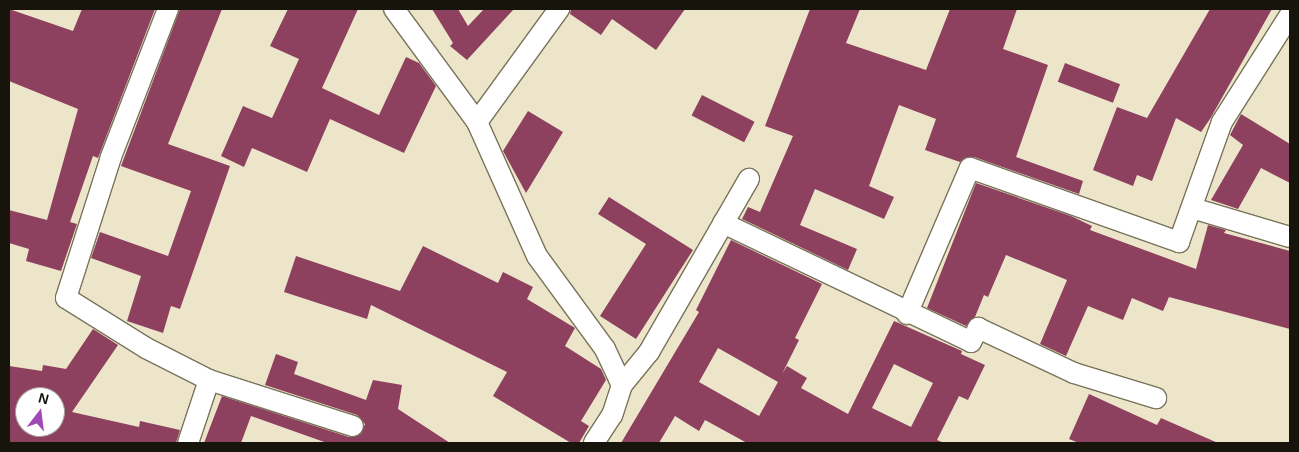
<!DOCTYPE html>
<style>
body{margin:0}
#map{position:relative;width:1299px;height:452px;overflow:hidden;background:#ece5ca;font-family:Arial,sans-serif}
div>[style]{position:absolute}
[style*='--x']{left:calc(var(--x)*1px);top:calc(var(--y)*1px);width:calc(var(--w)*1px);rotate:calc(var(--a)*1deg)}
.building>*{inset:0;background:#8e405f;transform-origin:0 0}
.roads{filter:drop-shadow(1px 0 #79735a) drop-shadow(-1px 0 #79735a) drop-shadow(0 1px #79735a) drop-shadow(0 -1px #79735a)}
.street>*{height:20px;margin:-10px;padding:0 10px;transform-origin:10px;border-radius:10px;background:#fff}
span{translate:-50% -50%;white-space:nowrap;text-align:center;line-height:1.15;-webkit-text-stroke:5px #fff;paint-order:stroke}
.frame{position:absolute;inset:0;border:10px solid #17150b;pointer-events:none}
.north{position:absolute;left:15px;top:387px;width:50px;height:50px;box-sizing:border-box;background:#fff;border:1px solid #a2a19d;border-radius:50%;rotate:15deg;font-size:14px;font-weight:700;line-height:20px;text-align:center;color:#17150b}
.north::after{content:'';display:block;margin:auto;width:18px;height:22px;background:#a149b6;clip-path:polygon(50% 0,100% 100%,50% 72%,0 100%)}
</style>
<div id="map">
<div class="building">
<i style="clip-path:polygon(9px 9px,73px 31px,82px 9px,155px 9px,98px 158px,93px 156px,70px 222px,77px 224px,61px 271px,26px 261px,29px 249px,9px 243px,9px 210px,47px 220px,78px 109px,9px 81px)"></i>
<i style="clip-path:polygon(180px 9px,222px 9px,168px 144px,230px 166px,180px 309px,171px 306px,163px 333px,127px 321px,141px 276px,91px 258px,100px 232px,168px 256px,191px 191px,121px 166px)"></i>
<i style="clip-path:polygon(288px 9px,358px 9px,322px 88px,379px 115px,406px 57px,419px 63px,436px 86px,404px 153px,330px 119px,307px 172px,252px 148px,244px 167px,221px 156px,243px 106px,272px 118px,299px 59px,270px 46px)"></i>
<i style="clip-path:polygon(432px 9px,458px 9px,468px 26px,484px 9px,514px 9px,467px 60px,450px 46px,453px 43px)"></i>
<i style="clip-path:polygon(571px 9px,685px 9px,656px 50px,612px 19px,601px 35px,570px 14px)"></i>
<i style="clip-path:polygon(810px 9px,860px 9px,846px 43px,926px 70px,950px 9px,1017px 9px,1003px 49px,1048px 65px,1016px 157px,1083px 181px,1079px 194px,974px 157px,960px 162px,925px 150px,936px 119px,899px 105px,869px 186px,894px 197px,884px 219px,815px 189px,800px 225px,857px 249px,848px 270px,742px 219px,748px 207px,760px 212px,793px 136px,765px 126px)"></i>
<i style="clip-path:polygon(1210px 9px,1272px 9px,1210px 119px,1201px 132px,1176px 118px,1152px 181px,1137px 175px,1133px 186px,1093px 170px,1117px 107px,1147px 118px)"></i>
<i style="left:1065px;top:63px;width:59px;height:20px;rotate:21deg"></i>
<i style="left:702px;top:95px;width:59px;height:23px;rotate:27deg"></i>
<i style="clip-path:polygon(528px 111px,563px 132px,526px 193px,503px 151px)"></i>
<i style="clip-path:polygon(1241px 114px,1290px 144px,1290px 183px,1261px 168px,1238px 209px,1211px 200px,1243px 145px,1230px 135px)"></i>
<i style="clip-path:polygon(976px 183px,1071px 216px,1092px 226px,1090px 230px,1196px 269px,1208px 225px,1226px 230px,1224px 233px,1290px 251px,1290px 329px,1169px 297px,1163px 311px,1132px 298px,1123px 320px,1088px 306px,1066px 356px,1040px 344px,1067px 280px,1006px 255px,988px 297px,984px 295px,975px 317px,966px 326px,927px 308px)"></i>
<i style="clip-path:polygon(609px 197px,693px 250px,636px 339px,600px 316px,646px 244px,598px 214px)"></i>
<i style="clip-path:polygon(evenodd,731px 240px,822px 284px,795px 338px,799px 340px,782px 374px,787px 366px,807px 378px,801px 388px,848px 414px,894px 321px,962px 351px,961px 354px,985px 365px,968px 400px,959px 396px,937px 440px,944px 443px,747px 443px,705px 420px,699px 431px,675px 416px,659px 443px,621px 443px,699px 312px,696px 310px,731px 240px,718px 348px,778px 382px,759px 416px,699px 382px,718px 348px,731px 240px,894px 364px,933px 383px,911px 427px,872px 408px,894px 364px)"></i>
<i style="clip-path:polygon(423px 246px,498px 283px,503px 272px,533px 287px,527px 299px,575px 328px,565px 346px,601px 369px,606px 380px,581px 421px,589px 426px,579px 443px,571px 443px,493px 396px,507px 372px,371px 305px,367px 319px,284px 292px,296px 256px,400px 291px)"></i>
<i style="clip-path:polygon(evenodd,93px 329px,118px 345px,72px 412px,139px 427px,140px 421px,180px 430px,176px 443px,9px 443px,9px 366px,42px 371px,43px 365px,66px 369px,93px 329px,25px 397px,55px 397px,55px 427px,25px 427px,25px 397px)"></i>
<i style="clip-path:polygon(276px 354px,298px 362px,294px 374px,366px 400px,373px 380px,402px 385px,398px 409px,450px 443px,327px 443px,251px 416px,241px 443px,204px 443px,222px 396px,349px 437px,361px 434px,365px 424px,357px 415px,265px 385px)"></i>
<i style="clip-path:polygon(1089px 394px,1157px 425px,1161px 418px,1218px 443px,1079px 443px,1069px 439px)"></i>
</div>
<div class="roads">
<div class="street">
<i style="--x:168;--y:9;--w:159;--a:111.1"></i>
<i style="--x:111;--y:157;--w:148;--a:107.7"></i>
<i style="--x:66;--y:298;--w:94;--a:32"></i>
<i style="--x:146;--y:348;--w:71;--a:26.9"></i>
<i style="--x:209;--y:380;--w:66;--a:108.4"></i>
<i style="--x:394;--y:9;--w:140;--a:53.7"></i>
<i style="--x:477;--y:122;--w:147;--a:65.9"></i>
<i style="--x:537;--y:256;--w:115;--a:53.8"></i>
<i style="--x:605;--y:349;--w:40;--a:65"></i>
<i style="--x:622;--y:385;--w:32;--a:108"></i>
<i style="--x:612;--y:415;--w:33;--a:123"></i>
<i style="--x:477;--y:122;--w:140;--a:-54"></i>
<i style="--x:1192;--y:208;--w:102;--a:16.5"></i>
<i style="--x:723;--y:223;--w:275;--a:25.6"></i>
<i style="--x:971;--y:342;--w:16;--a:-63"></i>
<i style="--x:978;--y:328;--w:106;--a:25.1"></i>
<i style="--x:1074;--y:373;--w:86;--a:17"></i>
<i style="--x:907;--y:314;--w:159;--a:-66.7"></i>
<i style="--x:970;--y:168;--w:222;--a:19.5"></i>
<i style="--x:1179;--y:242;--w:127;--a:-70.3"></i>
<i style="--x:1222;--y:122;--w:127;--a:-57.6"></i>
<i style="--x:209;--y:380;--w:151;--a:17.7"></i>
<i style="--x:622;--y:385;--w:43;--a:-50.7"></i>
<i style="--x:649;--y:352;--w:200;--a:-60"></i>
</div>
</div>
<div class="frame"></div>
<div class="north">N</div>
</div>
